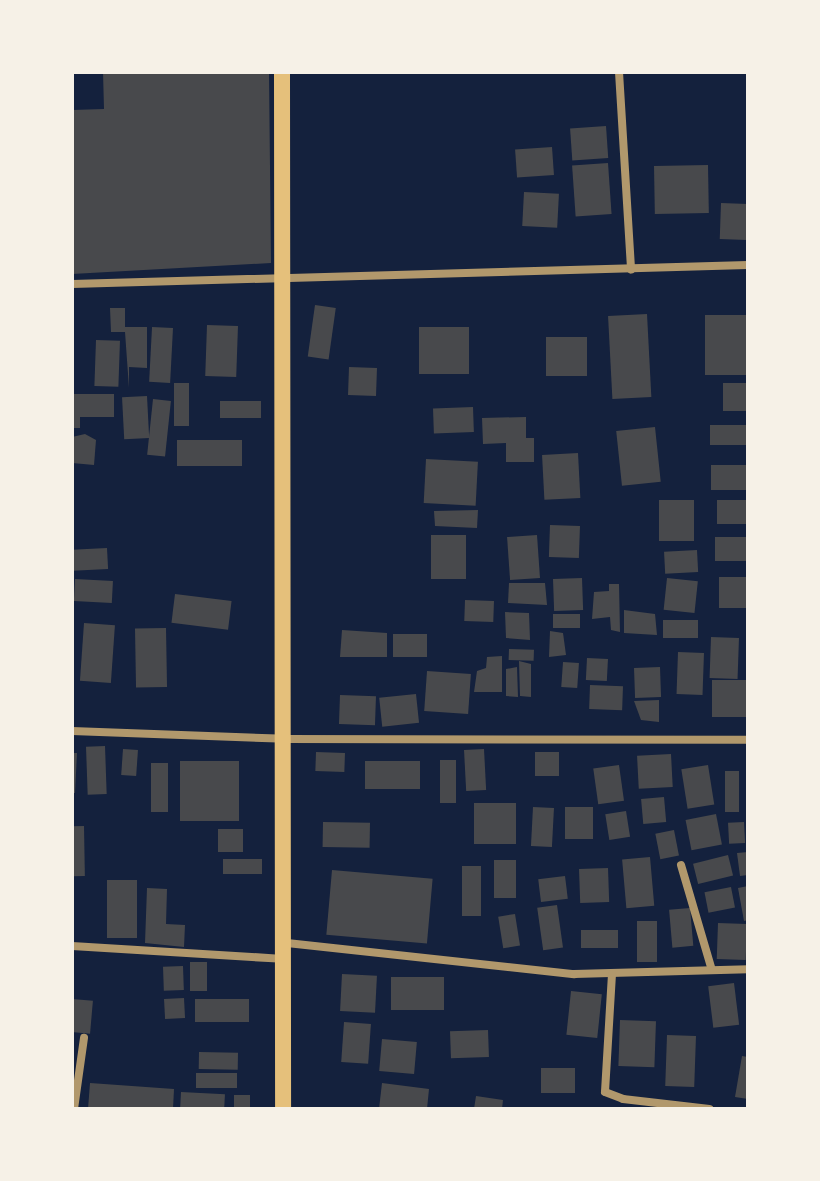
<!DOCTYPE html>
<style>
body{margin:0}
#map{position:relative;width:820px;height:1181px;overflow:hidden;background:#14213d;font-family:"Noto Sans",sans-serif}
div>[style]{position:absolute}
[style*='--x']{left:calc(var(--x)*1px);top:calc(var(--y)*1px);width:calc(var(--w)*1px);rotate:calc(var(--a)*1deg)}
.building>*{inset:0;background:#48494c;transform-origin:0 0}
.minor>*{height:8px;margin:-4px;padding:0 4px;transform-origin:4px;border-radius:4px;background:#b1986c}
.primary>*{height:16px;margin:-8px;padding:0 8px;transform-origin:8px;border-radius:8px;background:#e5c07b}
span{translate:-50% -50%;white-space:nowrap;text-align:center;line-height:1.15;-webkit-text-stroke:8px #f6f1e7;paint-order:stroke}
.frame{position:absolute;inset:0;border:74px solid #f6f1e7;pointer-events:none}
</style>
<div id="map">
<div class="building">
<i style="clip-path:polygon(103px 72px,269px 72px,271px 263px,72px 274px,72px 110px,104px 109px)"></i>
<i style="left:606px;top:126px;width:32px;height:36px;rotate:86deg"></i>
<i style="left:552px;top:147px;width:28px;height:37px;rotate:86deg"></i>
<i style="left:608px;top:163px;width:51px;height:36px;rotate:86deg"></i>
<i style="left:708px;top:165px;width:48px;height:54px;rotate:89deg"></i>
<i style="left:524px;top:192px;width:35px;height:34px;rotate:3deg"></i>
<i style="left:721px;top:203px;width:27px;height:36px;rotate:2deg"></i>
<i style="left:315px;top:305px;width:21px;height:52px;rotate:8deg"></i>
<i style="clip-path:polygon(110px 308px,125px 308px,125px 327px,147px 327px,147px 368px,129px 367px,129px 388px,125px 332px,111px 332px)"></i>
<i style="left:647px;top:314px;width:83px;height:39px;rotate:87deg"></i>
<i style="left:705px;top:315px;width:43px;height:60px"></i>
<i style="left:207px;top:325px;width:31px;height:51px;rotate:2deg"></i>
<i style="left:419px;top:327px;width:50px;height:47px"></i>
<i style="left:173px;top:328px;width:55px;height:21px;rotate:93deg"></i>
<i style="left:587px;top:337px;width:39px;height:41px;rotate:90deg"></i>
<i style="left:96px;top:340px;width:24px;height:46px;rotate:2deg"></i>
<i style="left:349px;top:367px;width:28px;height:28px;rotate:2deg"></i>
<i style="left:174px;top:383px;width:15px;height:43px"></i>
<i style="left:748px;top:383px;width:28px;height:25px;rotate:90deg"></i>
<i style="clip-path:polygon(72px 394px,114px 394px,114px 417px,80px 417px,80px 428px,72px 428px)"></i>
<i style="left:147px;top:396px;width:42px;height:25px;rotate:87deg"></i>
<i style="left:153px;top:399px;width:18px;height:56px;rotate:6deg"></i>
<i style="left:220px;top:401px;width:41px;height:17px"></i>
<i style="left:473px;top:407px;width:25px;height:40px;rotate:88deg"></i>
<i style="clip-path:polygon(526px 417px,526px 438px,534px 438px,534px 462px,506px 462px,506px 443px,483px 444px,482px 418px)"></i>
<i style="left:748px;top:425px;width:20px;height:38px;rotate:90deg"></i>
<i style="left:655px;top:427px;width:55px;height:39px;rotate:84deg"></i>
<i style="clip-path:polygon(85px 434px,96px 440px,94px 465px,72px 463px,72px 437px)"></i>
<i style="left:177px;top:440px;width:65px;height:26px"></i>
<i style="left:578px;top:453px;width:45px;height:36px;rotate:87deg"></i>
<i style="left:426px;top:459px;width:52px;height:44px;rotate:3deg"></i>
<i style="left:748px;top:465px;width:25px;height:37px;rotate:90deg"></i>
<i style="left:659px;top:500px;width:35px;height:41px"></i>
<i style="left:748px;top:500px;width:24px;height:31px;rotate:90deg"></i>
<i style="clip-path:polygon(478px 510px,477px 528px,435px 526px,434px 511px)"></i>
<i style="left:550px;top:525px;width:30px;height:32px;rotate:2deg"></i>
<i style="left:431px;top:535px;width:35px;height:44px"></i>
<i style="left:537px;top:535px;width:43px;height:30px;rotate:86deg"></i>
<i style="left:715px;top:537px;width:33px;height:24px"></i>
<i style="left:107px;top:548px;width:21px;height:35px;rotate:87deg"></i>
<i style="left:697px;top:550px;width:22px;height:33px;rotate:87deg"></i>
<i style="left:719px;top:577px;width:29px;height:31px"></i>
<i style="left:582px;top:578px;width:32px;height:29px;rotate:88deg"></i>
<i style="left:667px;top:578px;width:31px;height:32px;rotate:6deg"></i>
<i style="left:75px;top:579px;width:38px;height:22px;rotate:3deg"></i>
<i style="clip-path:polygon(509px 583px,545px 583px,547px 605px,508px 603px)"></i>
<i style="clip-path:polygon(609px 584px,619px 584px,620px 632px,611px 630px,610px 617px,592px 619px,594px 592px,609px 591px)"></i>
<i style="left:175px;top:594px;width:57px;height:29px;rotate:7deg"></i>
<i style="left:465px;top:600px;width:29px;height:21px;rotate:2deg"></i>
<i style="clip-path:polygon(624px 610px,655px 614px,657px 635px,624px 633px)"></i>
<i style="clip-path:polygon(505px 612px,529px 613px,530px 640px,506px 638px)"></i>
<i style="left:553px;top:614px;width:27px;height:14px"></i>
<i style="left:663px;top:620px;width:35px;height:18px"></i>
<i style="left:84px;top:623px;width:31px;height:58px;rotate:4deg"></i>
<i style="left:166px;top:628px;width:59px;height:31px;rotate:89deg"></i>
<i style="clip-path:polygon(342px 630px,387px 633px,387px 657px,340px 657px)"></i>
<i style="clip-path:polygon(550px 631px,563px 633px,566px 655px,549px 657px)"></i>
<i style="left:393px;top:634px;width:34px;height:23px"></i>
<i style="left:711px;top:637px;width:28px;height:41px;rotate:2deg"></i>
<i style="left:509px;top:649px;width:25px;height:11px;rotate:2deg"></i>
<i style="left:678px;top:652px;width:26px;height:42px;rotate:2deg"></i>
<i style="clip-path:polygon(502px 656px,502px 692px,474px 692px,477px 671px,486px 668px,487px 657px)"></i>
<i style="left:587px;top:658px;width:21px;height:22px;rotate:3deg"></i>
<i style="clip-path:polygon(519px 661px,531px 664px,531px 697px,520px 696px)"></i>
<i style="left:563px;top:662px;width:16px;height:25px;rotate:4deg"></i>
<i style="clip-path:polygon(517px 667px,518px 697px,506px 696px,506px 669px)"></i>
<i style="left:660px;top:667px;width:30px;height:26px;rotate:88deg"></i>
<i style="left:427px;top:671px;width:44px;height:40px;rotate:4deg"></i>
<i style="left:748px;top:680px;width:37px;height:36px;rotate:90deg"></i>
<i style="left:590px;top:685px;width:33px;height:24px;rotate:2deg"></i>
<i style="left:416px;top:694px;width:29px;height:37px;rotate:84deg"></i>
<i style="left:340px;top:695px;width:36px;height:29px;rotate:2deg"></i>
<i style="clip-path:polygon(659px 700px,659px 722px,641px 720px,634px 701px)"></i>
<i style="left:105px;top:746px;width:48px;height:19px;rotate:88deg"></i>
<i style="left:123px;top:749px;width:15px;height:26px;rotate:4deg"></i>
<i style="left:484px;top:749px;width:41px;height:20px;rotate:87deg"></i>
<i style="left:316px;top:752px;width:29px;height:19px;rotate:2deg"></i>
<i style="left:535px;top:752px;width:24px;height:24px"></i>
<i style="clip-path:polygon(72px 753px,77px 753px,75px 793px,72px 793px)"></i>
<i style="left:671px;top:754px;width:33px;height:34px;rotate:87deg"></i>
<i style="left:456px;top:760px;width:43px;height:16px;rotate:90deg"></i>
<i style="left:180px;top:761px;width:59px;height:60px"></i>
<i style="left:420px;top:761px;width:28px;height:55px;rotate:90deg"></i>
<i style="left:151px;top:763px;width:17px;height:49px"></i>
<i style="left:619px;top:765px;width:36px;height:26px;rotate:82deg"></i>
<i style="left:708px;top:765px;width:40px;height:27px;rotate:81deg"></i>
<i style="left:725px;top:771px;width:14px;height:41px"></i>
<i style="left:664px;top:797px;width:25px;height:23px;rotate:85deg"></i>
<i style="left:474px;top:803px;width:42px;height:41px"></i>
<i style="left:533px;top:807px;width:21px;height:39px;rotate:3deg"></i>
<i style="left:565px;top:807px;width:28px;height:32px"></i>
<i style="left:626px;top:811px;width:26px;height:21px;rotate:81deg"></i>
<i style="left:716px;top:814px;width:31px;height:31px;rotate:79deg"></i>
<i style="left:323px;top:822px;width:47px;height:25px;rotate:1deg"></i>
<i style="left:744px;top:822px;width:21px;height:16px;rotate:87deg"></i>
<i style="left:84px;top:826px;width:50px;height:12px;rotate:89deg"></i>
<i style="left:218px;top:829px;width:25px;height:23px"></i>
<i style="left:674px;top:830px;width:26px;height:19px;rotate:79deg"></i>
<i style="clip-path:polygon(748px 852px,748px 875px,740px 876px,737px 853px)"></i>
<i style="left:728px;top:855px;width:21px;height:36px;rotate:76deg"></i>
<i style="left:650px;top:857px;width:49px;height:28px;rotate:85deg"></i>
<i style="left:223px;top:859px;width:39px;height:15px"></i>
<i style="left:494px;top:860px;width:22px;height:38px"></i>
<i style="left:462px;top:866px;width:19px;height:50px"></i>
<i style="left:608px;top:868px;width:34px;height:29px;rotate:88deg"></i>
<i style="left:332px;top:870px;width:101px;height:65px;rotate:5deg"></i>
<i style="left:565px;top:876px;width:23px;height:27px;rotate:83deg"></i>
<i style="left:107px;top:880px;width:30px;height:58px"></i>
<i style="clip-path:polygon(748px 886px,748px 920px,744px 921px,738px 888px)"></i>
<i style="left:731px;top:887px;width:21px;height:27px;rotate:79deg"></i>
<i style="clip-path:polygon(147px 888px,167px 889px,166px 924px,185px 925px,184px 947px,145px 943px)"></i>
<i style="left:557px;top:905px;width:43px;height:20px;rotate:82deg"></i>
<i style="left:690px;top:908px;width:38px;height:21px;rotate:85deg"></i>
<i style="left:515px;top:914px;width:32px;height:17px;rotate:81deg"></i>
<i style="left:637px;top:921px;width:20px;height:41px"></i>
<i style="left:718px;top:923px;width:29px;height:36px;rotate:2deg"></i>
<i style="left:581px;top:930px;width:37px;height:18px"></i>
<i style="left:190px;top:962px;width:17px;height:29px"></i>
<i style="left:183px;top:966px;width:24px;height:20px;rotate:88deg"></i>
<i style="left:342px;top:974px;width:35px;height:37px;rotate:3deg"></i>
<i style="left:391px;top:977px;width:53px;height:33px"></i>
<i style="left:734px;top:983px;width:42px;height:26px;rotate:83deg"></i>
<i style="left:571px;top:991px;width:31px;height:44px;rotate:6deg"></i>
<i style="left:184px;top:998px;width:20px;height:20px;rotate:87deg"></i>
<i style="left:72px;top:999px;width:21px;height:33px;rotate:5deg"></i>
<i style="left:195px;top:999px;width:54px;height:23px"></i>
<i style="left:620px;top:1020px;width:36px;height:46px;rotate:2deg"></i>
<i style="left:344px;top:1022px;width:27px;height:40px;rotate:4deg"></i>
<i style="left:488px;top:1030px;width:27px;height:38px;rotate:88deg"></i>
<i style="left:667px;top:1035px;width:29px;height:51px;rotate:2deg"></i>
<i style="left:382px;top:1039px;width:35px;height:32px;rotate:5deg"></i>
<i style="left:199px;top:1052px;width:39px;height:17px;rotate:1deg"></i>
<i style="clip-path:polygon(742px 1056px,748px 1057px,748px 1099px,735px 1097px)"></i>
<i style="left:541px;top:1068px;width:34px;height:25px"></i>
<i style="left:237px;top:1073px;width:15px;height:41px;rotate:90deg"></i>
<i style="clip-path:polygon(90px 1083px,174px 1089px,173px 1109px,88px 1109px)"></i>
<i style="clip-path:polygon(382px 1083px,429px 1089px,427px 1109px,379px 1109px)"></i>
<i style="left:181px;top:1092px;width:44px;height:17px;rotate:3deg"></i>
<i style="left:234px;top:1095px;width:16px;height:14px"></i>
<i style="clip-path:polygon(476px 1096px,503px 1100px,502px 1109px,474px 1109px)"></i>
</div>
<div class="minor">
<i style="--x:619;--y:72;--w:198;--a:86.5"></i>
<i style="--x:72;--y:284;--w:676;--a:-1.61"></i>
<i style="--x:72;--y:731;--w:214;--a:2.1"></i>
<i style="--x:286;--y:739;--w:462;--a:0.1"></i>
<i style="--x:681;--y:865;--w:109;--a:73.6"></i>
<i style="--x:287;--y:943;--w:289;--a:6.2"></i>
<i style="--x:574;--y:974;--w:174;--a:-1.6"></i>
<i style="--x:72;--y:946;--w:211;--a:3.5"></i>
<i style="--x:612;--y:974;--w:118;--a:93.4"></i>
<i style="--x:605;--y:1092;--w:19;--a:21"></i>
<i style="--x:623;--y:1099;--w:87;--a:6.6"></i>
<i style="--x:74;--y:1109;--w:72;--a:-82"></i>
</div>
<div class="primary">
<i style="--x:282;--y:72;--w:1037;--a:89.94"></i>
</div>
<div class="frame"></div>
</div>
